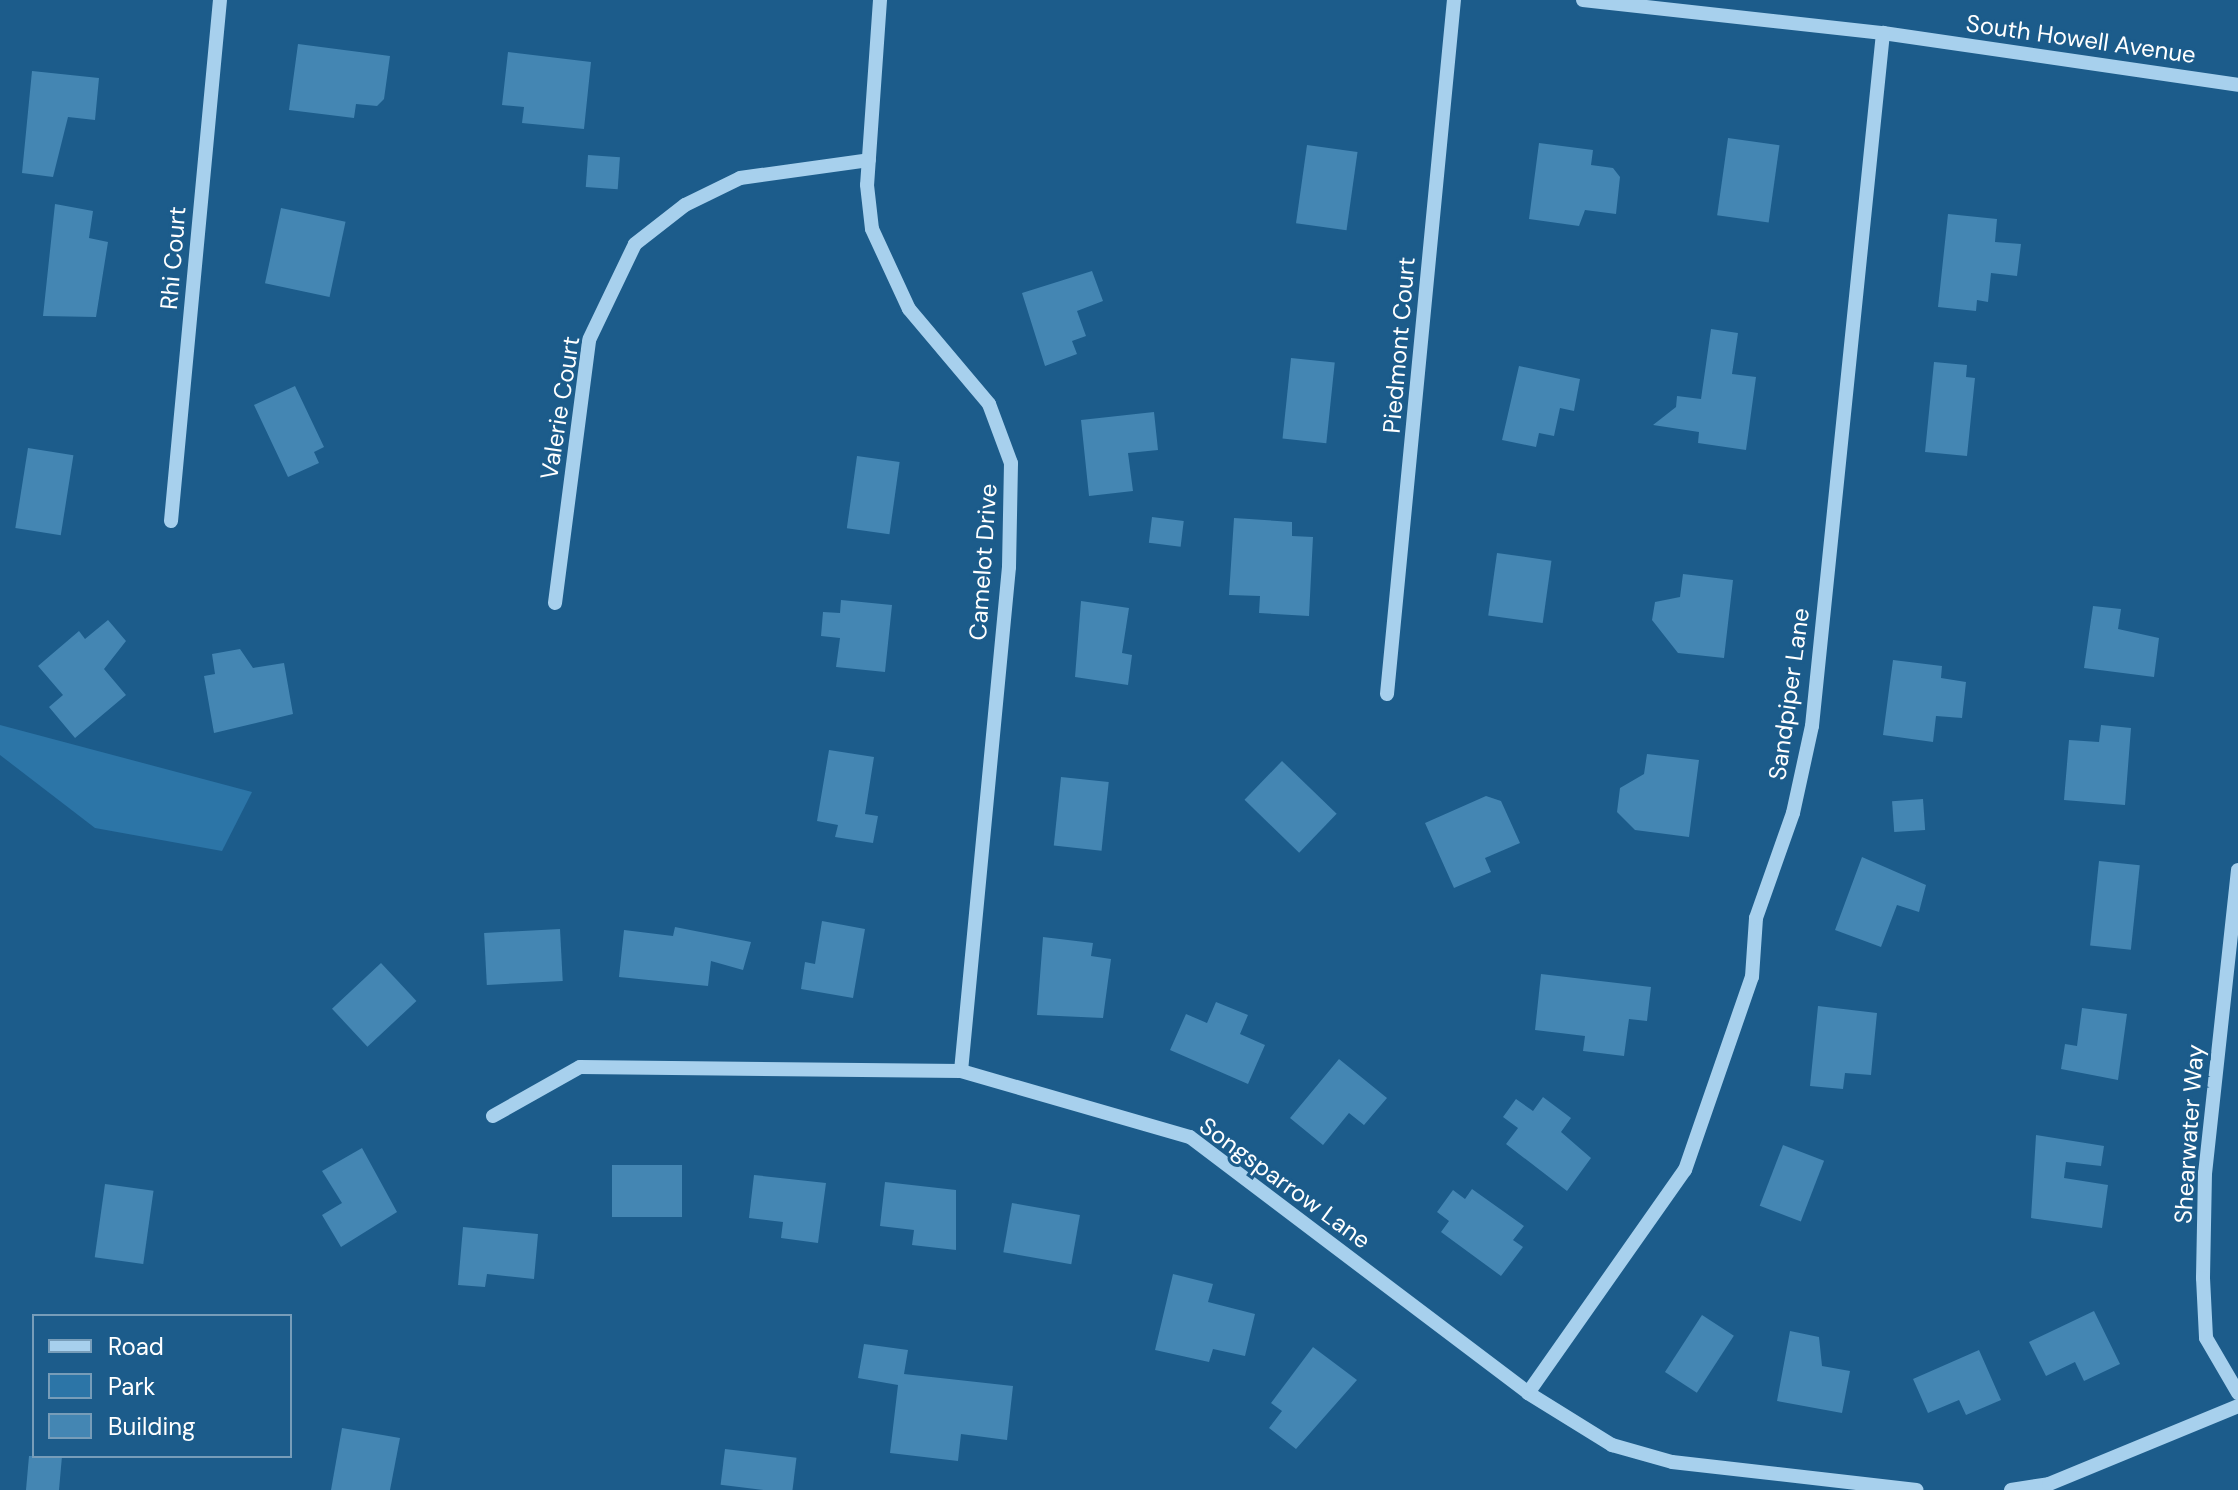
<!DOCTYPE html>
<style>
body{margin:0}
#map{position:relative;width:2238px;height:1490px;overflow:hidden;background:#1c5c8b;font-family:"DM Sans",sans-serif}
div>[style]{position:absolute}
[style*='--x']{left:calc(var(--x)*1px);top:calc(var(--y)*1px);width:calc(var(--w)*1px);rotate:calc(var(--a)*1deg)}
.green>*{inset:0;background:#2c75a7}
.building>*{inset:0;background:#4486b3;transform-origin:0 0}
.minor>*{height:14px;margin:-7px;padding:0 7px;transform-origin:7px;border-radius:7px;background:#a7d0ed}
span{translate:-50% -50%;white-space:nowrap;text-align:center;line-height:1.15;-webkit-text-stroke:6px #1c5c8b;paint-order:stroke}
.street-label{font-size:24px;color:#fff}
.legend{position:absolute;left:32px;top:1314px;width:260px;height:144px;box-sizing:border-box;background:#1c5c8b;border:2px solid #779db9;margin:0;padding:10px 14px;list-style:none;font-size:24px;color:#fff}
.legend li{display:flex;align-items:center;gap:16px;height:40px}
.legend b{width:40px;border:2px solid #779db9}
</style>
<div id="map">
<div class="green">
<i style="clip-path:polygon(0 725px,252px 792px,222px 851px,95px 828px,0 755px)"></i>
</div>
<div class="building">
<i style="clip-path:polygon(298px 44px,390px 56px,384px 99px,377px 106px,356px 104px,354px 118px,289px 110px)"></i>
<i style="clip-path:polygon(508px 52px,591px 62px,584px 129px,522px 123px,524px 107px,502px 105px)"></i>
<i style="clip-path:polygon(32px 71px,99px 78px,95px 120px,68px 117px,53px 177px,22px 173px)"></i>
<i style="left:1728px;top:138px;width:52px;height:78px;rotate:8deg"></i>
<i style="clip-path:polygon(1539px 143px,1593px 150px,1591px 165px,1613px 168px,1620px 177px,1616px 214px,1585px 210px,1579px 226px,1529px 219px)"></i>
<i style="left:1307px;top:145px;width:51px;height:79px;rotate:8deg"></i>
<i style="left:588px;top:155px;width:32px;height:32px;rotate:4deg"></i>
<i style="clip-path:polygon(55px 204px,93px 211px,89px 238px,108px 242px,96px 317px,43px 316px)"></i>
<i style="left:281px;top:208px;width:66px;height:77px;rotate:12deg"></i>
<i style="clip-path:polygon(1948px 214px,1997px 219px,1995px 242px,2021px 244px,2017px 276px,1991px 273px,1988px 302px,1977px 300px,1976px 311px,1938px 307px)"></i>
<i style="clip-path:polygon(1092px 271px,1103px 301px,1077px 311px,1086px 336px,1072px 341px,1077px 354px,1045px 366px,1022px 293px)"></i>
<i style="clip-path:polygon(1711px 329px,1738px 333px,1732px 374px,1756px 377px,1746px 450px,1698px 443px,1699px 432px,1653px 425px,1676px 407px,1677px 396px,1701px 399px)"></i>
<i style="left:1291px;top:358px;width:44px;height:81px;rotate:6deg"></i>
<i style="clip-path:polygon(1934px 362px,1967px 365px,1966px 377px,1975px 378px,1967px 456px,1925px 452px)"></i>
<i style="clip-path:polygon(1519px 366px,1580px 379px,1574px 411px,1560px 408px,1554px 436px,1539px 433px,1536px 447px,1502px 440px)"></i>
<i style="clip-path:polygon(295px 386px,324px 447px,314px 452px,319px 463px,288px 477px,254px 405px)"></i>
<i style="clip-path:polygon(1154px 412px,1158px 450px,1128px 453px,1133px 491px,1089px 496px,1081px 420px)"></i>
<i style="left:28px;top:448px;width:46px;height:81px;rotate:9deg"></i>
<i style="left:857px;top:456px;width:43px;height:73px;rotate:8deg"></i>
<i style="left:1152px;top:517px;width:32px;height:26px;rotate:7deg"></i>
<i style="clip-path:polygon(1234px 518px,1292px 522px,1292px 536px,1313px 537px,1309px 616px,1259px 613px,1260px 596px,1229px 595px)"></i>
<i style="left:1497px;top:553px;width:55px;height:63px;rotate:8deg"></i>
<i style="clip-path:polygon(1683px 574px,1733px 580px,1724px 658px,1678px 653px,1652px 620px,1655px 602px,1680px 597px)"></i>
<i style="clip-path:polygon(841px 600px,892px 605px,885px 672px,836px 667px,840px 638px,821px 636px,823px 612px,840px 613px)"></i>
<i style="clip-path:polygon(1081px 601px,1129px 608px,1122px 653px,1132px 655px,1128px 685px,1075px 677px)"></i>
<i style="clip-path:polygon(2093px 606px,2121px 609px,2118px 629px,2159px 638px,2154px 677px,2084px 668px)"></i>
<i style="clip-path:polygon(108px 620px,126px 641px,104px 669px,126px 695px,75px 738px,49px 707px,63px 695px,38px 666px,79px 631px,85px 639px)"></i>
<i style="clip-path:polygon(240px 649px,253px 668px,284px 663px,293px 714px,214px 733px,204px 676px,215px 674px,212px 654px)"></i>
<i style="clip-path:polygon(1893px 660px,1942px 666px,1941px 678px,1966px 682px,1962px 718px,1936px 716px,1933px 742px,1883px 735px)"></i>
<i style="clip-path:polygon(2101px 725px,2131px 728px,2125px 805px,2064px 800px,2069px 740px,2099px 742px)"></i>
<i style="clip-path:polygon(829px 750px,874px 757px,865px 814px,878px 816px,873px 843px,835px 837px,838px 825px,817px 821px)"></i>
<i style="clip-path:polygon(1647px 754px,1699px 760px,1689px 837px,1635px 830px,1617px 812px,1620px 788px,1644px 774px)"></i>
<i style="left:1282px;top:761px;width:76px;height:54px;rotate:44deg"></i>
<i style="left:1061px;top:777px;width:48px;height:69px;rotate:6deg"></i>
<i style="clip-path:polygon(1486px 796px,1501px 801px,1520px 843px,1485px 858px,1491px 872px,1454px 888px,1425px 823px)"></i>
<i style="left:1923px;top:799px;width:31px;height:31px;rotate:86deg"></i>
<i style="clip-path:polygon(1862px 857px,1926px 885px,1919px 912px,1897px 905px,1881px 947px,1835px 930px)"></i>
<i style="left:2099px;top:861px;width:41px;height:85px;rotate:6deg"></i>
<i style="clip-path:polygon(822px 921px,865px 929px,853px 998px,801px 989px,805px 962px,815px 964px)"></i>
<i style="clip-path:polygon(675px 927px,751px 942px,743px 970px,711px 961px,708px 986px,619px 977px,624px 930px,673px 936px)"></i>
<i style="left:560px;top:929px;width:52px;height:76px;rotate:87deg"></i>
<i style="clip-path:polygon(1043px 937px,1093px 943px,1091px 956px,1111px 959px,1103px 1018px,1037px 1015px)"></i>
<i style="left:381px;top:963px;width:52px;height:67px;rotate:47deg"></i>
<i style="clip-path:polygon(1541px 974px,1651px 987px,1647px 1021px,1629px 1019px,1624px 1056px,1583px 1051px,1585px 1036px,1535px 1030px)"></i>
<i style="clip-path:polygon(1216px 1002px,1248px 1015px,1240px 1034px,1265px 1045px,1248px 1084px,1170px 1050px,1186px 1014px,1207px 1023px)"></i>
<i style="clip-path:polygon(1818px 1006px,1877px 1013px,1871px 1075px,1845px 1073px,1843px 1089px,1810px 1086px)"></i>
<i style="clip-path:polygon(2082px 1008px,2127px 1014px,2118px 1080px,2061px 1069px,2065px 1044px,2077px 1046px)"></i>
<i style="clip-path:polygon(1339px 1059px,1387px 1098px,1364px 1125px,1349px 1113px,1323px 1145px,1290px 1118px)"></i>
<i style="clip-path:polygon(1543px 1097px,1571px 1118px,1561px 1132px,1591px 1158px,1567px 1191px,1506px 1144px,1518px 1128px,1503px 1117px,1516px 1099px,1533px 1111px)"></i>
<i style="clip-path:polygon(2036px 1135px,2104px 1146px,2101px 1166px,2066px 1162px,2064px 1178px,2108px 1185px,2102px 1228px,2031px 1218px)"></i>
<i style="left:1783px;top:1145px;width:44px;height:65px;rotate:21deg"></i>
<i style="clip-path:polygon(362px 1148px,397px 1212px,341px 1247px,322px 1215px,342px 1203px,322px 1171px)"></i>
<i style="left:612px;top:1165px;width:70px;height:52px"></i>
<i style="clip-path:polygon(754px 1175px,826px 1183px,818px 1243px,781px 1238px,783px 1222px,749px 1218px)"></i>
<i style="clip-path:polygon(885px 1182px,956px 1190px,956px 1250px,912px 1245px,914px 1230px,880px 1226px)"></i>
<i style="left:105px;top:1184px;width:49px;height:74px;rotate:8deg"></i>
<i style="clip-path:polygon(1472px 1189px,1524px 1226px,1513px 1240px,1523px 1247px,1501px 1276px,1441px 1232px,1449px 1221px,1437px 1212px,1453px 1190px,1465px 1199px)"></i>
<i style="left:1012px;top:1203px;width:69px;height:50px;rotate:10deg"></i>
<i style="clip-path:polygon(463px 1227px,538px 1234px,534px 1279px,487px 1274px,485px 1287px,458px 1285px)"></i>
<i style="clip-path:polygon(1173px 1274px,1213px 1284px,1208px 1302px,1255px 1314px,1245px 1356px,1213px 1349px,1209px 1362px,1155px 1350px)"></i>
<i style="clip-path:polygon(2094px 1311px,2120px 1364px,2084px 1381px,2075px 1362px,2046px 1376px,2029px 1342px)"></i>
<i style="left:1702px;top:1315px;width:38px;height:68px;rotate:33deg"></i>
<i style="clip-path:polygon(1790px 1331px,1819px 1337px,1822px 1366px,1850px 1371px,1842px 1413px,1777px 1401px)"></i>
<i style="clip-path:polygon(864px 1344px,908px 1350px,904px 1374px,1013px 1386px,1007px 1440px,961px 1434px,958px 1461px,890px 1453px,898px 1385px,858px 1378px)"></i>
<i style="clip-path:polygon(1313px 1347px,1357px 1380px,1296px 1449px,1269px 1428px,1282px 1411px,1271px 1403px)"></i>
<i style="clip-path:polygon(1979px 1350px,2001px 1400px,1966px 1415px,1959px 1400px,1928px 1413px,1913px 1379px)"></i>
<i style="clip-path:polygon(342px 1428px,400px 1438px,390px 1490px,331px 1490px)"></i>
<i style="left:725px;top:1449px;width:72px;height:36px;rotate:7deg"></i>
<i style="clip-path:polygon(29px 1456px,62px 1456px,59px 1490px,26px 1490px)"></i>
</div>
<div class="minor">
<i style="--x:880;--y:0;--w:185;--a:94"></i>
<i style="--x:867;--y:185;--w:44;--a:83.5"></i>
<i style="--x:872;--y:229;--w:88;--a:65.2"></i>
<i style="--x:909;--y:309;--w:124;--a:49.9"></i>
<i style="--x:989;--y:404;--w:63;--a:69.6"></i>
<i style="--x:1011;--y:463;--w:104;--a:91.1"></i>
<i style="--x:1009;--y:567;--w:506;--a:95.44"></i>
<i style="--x:1583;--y:0;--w:302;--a:6.3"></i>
<i style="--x:1883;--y:33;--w:359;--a:8.3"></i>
<i style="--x:171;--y:521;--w:523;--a:-84.63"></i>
<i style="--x:555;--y:603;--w:265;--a:-82.6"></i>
<i style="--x:589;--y:340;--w:106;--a:-64.4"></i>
<i style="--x:635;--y:244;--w:63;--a:-38"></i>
<i style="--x:685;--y:205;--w:61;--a:-26.1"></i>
<i style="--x:740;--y:178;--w:130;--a:-7.9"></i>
<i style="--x:1387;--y:694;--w:697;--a:-84.49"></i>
<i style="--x:2238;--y:870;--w:305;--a:96.2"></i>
<i style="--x:2205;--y:1173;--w:105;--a:91.1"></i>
<i style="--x:2203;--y:1278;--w:60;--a:87.1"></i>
<i style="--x:2206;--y:1338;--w:64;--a:59.8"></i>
<i style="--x:493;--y:1116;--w:100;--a:-29.4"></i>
<i style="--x:580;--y:1067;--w:381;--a:0.6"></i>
<i style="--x:961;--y:1071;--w:238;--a:16.1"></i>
<i style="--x:1190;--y:1137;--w:424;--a:37.1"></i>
<i style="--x:1528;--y:1393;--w:99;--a:31.8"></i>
<i style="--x:1612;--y:1445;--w:62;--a:15.8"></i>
<i style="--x:1672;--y:1462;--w:246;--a:6.5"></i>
<i style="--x:1528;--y:1393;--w:273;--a:-54.9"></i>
<i style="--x:1685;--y:1170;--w:204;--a:-70.9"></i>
<i style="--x:1752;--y:977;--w:59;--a:-86.1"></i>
<i style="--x:1756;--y:918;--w:111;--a:-70.6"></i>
<i style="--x:1793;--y:813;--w:89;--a:-77.7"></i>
<i style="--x:1812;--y:726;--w:697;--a:-84.15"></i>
<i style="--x:2011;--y:1490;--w:38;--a:-9"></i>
<i style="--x:2049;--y:1484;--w:204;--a:-22.4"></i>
</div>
<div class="street-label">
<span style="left:2081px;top:39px;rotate:8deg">South Howell Avenue</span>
<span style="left:173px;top:258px;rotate:-85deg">Rhi Court</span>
<span style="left:1399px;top:345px;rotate:-85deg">Piedmont Court</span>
<span style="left:560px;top:408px;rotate:-81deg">Valerie Court</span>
<span style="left:983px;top:562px;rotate:-86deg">Camelot Drive</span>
<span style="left:1789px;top:694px;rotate:-82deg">Sandpiper Lane</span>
<span style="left:2189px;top:1134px;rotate:-86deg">Shearwater Way</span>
<span style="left:1285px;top:1183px;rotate:36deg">Songsparrow Lane</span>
</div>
<ul class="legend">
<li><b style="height:10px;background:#a7d0ed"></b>Road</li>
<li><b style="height:22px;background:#2c75a7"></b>Park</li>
<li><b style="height:22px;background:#4486b3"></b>Building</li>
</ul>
</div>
